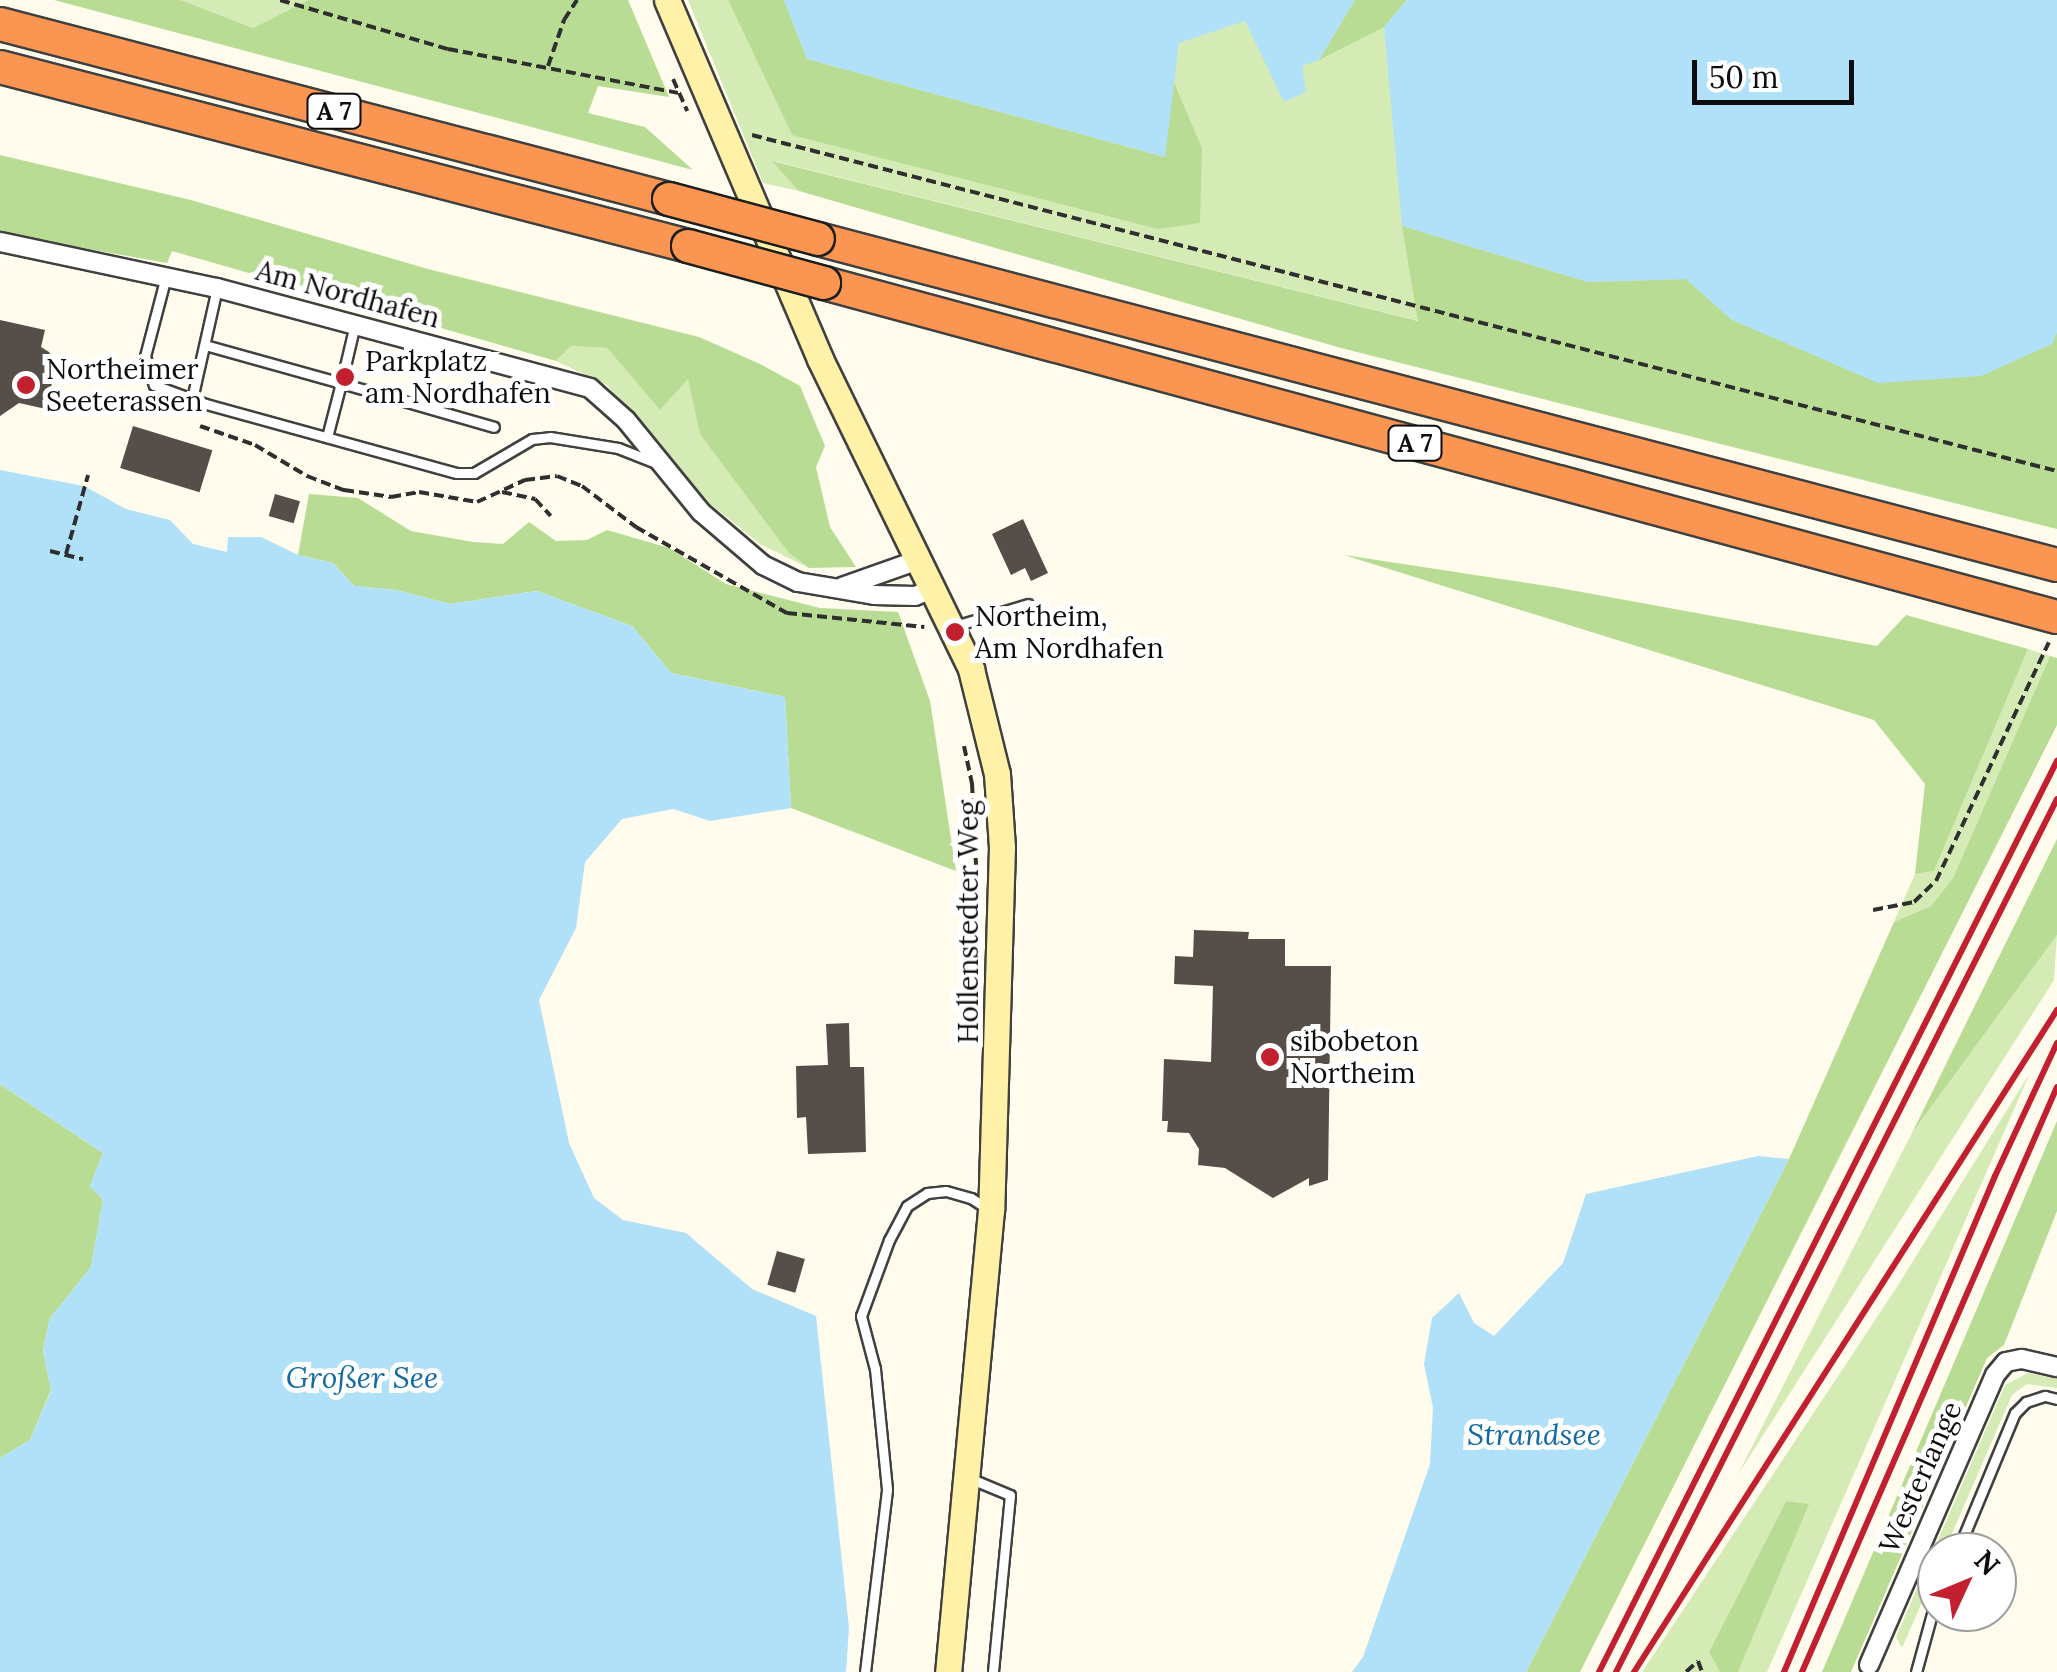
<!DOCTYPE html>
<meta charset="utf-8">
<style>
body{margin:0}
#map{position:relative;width:2057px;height:1672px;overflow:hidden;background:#fffbed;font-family:Lora,serif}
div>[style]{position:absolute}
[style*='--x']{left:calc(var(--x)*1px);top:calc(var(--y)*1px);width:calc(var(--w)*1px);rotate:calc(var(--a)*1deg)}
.green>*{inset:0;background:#d4ebb5}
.forest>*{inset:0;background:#b8dc94}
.water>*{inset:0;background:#b0e1f8}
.building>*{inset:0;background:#564e49;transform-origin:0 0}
.path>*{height:4px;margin-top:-2px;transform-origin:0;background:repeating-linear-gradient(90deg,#2f2f2f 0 10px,transparent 0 15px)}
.roads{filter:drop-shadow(2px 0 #404040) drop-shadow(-2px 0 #404040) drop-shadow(0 2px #404040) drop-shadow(0 -2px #404040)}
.service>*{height:9px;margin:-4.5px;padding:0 4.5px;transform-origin:4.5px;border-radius:4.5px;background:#fff}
.minor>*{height:18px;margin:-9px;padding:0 9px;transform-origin:9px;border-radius:9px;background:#fff}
.secondary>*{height:25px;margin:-12.5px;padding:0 12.5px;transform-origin:12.5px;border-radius:12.5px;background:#fff2a8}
.motorway>*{height:32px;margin:-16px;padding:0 16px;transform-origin:16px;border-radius:16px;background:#fa9651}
.rail>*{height:6px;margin:-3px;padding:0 3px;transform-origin:3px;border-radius:3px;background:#c2202f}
.bridges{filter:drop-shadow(2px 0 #1e1e1e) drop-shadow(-2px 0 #1e1e1e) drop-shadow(0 2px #1e1e1e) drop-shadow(0 -2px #1e1e1e)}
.motorway-bridge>*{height:32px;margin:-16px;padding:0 16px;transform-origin:16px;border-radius:16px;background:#fa9651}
.dots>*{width:28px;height:28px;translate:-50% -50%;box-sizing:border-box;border:5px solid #fff;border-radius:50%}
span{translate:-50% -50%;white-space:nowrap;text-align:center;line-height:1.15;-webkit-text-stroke:10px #fff;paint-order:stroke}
.shield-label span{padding:2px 8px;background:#fff;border:2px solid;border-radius:8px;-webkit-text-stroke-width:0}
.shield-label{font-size:25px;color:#0d0d0d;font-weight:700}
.street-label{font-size:28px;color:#0d0d0d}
.poi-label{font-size:28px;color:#0d0d0d}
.left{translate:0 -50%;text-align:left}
.water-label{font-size:30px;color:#126aa4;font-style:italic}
.north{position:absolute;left:1917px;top:1532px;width:100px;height:100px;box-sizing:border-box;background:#fff;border:2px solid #9e9e9e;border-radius:50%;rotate:46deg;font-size:28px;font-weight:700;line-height:40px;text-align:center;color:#0d0d0d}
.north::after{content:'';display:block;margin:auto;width:35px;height:45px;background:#c2202f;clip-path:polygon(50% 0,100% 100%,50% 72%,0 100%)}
.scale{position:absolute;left:1692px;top:60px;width:162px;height:45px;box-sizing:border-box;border:5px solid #0d0d0d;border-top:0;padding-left:12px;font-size:30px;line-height:35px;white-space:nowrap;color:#0d0d0d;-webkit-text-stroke:8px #fff;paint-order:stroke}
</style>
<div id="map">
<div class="green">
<i style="clip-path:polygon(181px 0,308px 0,253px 28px)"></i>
<i style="clip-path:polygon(688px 0,728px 0,792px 135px,765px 0,2057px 0,2057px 391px,1409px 265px,1419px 321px,774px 161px,799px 191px,763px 183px)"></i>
<i style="clip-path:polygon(571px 346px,607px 348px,660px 410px,688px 378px,733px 473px,789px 553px,809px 568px,760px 544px,693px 490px,607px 385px,556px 361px)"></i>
<i style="clip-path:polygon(2028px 649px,2050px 656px,1953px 878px,1931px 906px,1894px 922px,1915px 874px,1934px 871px)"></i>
<i style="clip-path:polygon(2057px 935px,2054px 980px,1737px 1476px,1912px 1133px)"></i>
<i style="clip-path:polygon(2030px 1073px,1767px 1672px,1738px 1672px,1808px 1504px,1786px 1501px,1709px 1652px,1720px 1672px,1642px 1672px,1895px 1290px)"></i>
<i style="clip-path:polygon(2028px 1373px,2057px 1379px,2057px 1388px,2027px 1384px,2012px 1395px,1944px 1552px,1937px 1552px,1937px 1568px,1902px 1648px,1896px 1637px,2005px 1385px)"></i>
</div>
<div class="forest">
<i style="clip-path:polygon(54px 0,181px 0,253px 28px,308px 0,628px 0,669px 97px,598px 86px,588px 113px,645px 127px,693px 170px)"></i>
<i style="clip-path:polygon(728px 0,784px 0,807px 59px,1164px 157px,1174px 83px,1202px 148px,1200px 223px,1158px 229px,792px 135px)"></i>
<i style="clip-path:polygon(1355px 0,1407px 0,1384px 27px,1319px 60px)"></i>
<i style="clip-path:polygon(0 155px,191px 200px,428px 269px,699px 337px,760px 364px,800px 386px,825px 446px,816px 467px,830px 527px,856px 567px,809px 568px,789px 553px,700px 434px,688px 379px,660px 410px,607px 348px,571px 346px,556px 361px,172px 251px,167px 263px,4px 234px,0 232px)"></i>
<i style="clip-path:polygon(772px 161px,1418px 321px,1402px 226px,1588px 282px,1686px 279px,1732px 320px,2051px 344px,2057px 332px,2057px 529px,1341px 348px,799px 191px)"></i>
<i style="clip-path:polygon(309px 494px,358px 498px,411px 531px,473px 542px,503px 544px,529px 522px,556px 541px,587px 540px,607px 530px,669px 548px,726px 584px,820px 608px,898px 612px,930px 701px,956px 871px,791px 808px,785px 697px,671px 673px,632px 626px,537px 591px,450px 604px,396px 590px,354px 586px,333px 563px,298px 555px)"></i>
<i style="clip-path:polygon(1344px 555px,1554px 587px,1877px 646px,1906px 615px,2028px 649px,1934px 871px,1915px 874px,1925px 784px,1874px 720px)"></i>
<i style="clip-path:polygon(2050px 656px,2057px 658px,2057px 725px,1580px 1672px,1526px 1672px,1789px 1159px,1894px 922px,1931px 906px,1953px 878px)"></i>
<i style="clip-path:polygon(2057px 839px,2057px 935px,1912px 1133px)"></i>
<i style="clip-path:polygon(0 1084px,103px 1153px,90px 1186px,103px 1200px,91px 1267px,50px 1318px,43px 1350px,51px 1390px,30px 1440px,0 1458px)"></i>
<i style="clip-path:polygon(2057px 1121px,2057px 1211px,2004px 1345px,1987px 1358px,1851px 1672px,1822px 1672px)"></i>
<i style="clip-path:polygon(1786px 1501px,1809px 1504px,1738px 1672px,1720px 1672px,1709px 1652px)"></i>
</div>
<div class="water">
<i style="clip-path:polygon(784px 0,1355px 0,1319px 60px,1302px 66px,1306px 92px,1284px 102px,1245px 21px,1179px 43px,1165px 157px,807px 59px)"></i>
<i style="clip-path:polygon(1407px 0,2057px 0,2057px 332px,2052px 344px,1981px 376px,1878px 383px,1732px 320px,1686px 279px,1588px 282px,1402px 226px,1384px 27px)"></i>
<i style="clip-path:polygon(0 470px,84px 486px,126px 509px,170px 520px,193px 544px,227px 552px,228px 537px,261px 537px,298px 555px,333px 563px,354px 586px,396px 590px,450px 604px,537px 591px,632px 626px,671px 673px,785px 697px,791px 808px,710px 821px,673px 809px,622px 819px,585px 862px,576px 928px,539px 1000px,569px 1143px,594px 1198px,623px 1220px,686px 1233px,752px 1289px,816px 1316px,849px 1628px,846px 1672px,0 1672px,0 1458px,30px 1440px,51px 1391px,43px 1350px,50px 1318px,91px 1267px,103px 1200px,90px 1186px,103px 1153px,0 1084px)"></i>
<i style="clip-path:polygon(1758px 1156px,1789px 1159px,1526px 1672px,1352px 1672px,1363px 1657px,1430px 1464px,1433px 1408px,1424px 1364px,1432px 1318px,1459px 1293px,1474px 1323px,1494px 1336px,1563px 1263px,1586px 1194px)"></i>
</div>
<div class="building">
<i style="clip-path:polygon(0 320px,45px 330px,41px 347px,49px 352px,56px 366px,46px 409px,19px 403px,0 416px)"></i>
<i style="left:133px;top:426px;width:83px;height:44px;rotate:17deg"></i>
<i style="left:275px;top:494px;width:26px;height:23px;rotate:16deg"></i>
<i style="clip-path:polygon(1023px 519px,1048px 573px,1031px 581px,1025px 568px,1011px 575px,992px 534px)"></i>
<i style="clip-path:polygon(1194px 930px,1249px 932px,1248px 939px,1285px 939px,1285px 966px,1331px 966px,1328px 1180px,1309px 1186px,1309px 1178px,1273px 1198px,1225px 1168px,1198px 1165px,1199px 1149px,1189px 1133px,1167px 1132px,1168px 1121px,1162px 1121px,1164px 1059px,1211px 1062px,1213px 986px,1174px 984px,1175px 956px,1193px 957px)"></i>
<i style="clip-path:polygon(849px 1023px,850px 1067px,864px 1067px,866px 1152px,808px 1154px,806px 1117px,797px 1118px,796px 1066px,828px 1065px,826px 1024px)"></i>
<i style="left:777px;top:1251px;width:29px;height:35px;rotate:16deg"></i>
</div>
<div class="path">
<i style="--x:280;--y:0;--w:175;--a:16.3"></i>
<i style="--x:448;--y:49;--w:234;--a:10.8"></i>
<i style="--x:548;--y:66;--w:49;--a:-70.8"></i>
<i style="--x:564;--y:20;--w:24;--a:-57"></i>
<i style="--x:673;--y:79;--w:35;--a:66"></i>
<i style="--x:752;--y:135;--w:1348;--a:14.44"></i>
<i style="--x:200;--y:426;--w:58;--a:19.1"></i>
<i style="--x:255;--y:445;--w:61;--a:30.8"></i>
<i style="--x:307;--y:476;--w:40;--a:21"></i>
<i style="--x:344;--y:490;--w:48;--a:8.5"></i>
<i style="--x:391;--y:497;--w:28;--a:-10"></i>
<i style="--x:419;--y:492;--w:59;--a:9.8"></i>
<i style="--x:477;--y:502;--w:53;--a:-24.6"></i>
<i style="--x:525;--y:480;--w:32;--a:-7"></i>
<i style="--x:557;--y:476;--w:27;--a:22"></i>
<i style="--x:582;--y:486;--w:68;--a:37.2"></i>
<i style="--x:636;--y:527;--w:174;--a:29.7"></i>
<i style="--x:787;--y:613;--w:138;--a:5.8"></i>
<i style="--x:502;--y:492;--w:34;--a:12"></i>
<i style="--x:535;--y:499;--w:23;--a:47"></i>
<i style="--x:50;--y:551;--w:34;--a:14"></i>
<i style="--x:66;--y:554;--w:82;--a:-74.4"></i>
<i style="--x:964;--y:746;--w:38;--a:78"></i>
<i style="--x:972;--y:783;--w:82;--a:87.2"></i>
<i style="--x:1873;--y:910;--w:42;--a:-11"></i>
<i style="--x:1914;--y:902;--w:30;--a:-44"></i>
<i style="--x:1936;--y:881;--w:264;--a:-64.7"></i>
<i style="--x:1686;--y:1672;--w:16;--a:-43"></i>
<i style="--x:1698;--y:1661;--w:12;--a:70"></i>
</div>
<div class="roads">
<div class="service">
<i style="--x:165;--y:280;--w:79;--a:104.7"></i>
<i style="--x:145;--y:356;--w:30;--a:73"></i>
<i style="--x:154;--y:385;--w:55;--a:20.1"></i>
<i style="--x:206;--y:404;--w:260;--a:15.4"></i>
<i style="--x:457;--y:473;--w:17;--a:0"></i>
<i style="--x:474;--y:473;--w:67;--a:-30.4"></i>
<i style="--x:532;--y:439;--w:18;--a:-6"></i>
<i style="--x:550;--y:437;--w:69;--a:9.2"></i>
<i style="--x:618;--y:448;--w:41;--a:21.5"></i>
<i style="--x:355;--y:324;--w:61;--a:103.3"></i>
<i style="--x:341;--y:383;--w:159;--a:16"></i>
<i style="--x:205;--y:345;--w:141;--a:15.6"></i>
<i style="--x:341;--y:383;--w:56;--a:104.5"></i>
<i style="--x:192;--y:399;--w:114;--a:-77.3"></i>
<i style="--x:955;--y:626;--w:76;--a:-16.8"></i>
<i style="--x:969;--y:1478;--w:44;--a:22.5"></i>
<i style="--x:1010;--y:1495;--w:178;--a:95.5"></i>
<i style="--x:1957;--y:1552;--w:151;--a:-67.4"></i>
<i style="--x:2015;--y:1413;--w:16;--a:-45"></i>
<i style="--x:2026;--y:1402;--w:20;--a:-18"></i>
<i style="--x:2045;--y:1396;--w:12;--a:14"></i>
<i style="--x:865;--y:1672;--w:184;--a:-83.1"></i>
<i style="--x:887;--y:1489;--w:121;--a:-95.7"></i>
<i style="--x:875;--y:1369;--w:55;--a:-104.8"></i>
<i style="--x:861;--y:1316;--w:81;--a:-69.8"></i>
<i style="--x:889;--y:1240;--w:38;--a:-62"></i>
<i style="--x:907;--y:1206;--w:24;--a:-33"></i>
<i style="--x:927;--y:1193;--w:19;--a:-6"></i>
<i style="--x:946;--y:1191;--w:26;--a:16"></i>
<i style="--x:971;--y:1198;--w:20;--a:33"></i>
<i style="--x:1916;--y:1672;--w:80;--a:-74.7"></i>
</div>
<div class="minor">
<i style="--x:0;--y:242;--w:222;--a:12"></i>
<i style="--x:217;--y:288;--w:386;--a:15"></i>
<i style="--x:590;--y:388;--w:48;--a:41.6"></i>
<i style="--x:626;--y:420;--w:119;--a:50.8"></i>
<i style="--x:701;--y:512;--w:82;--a:40.5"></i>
<i style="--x:763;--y:565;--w:39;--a:26"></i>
<i style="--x:798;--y:582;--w:77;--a:9.7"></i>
<i style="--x:874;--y:595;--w:41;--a:1.4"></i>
<i style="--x:915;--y:596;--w:22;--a:-22"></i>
<i style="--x:842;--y:587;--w:84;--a:-19.5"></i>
<i style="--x:1869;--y:1665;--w:316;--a:-66.5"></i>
<i style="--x:1995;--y:1375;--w:17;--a:-50"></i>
<i style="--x:2006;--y:1362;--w:16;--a:-11"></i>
<i style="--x:2022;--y:1359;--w:36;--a:13"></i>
</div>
<div class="secondary">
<i style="--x:667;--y:0;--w:390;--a:66.9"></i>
<i style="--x:820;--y:359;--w:345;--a:64"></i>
<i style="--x:971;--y:669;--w:108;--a:76.1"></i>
<i style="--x:997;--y:774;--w:73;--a:86.1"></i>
<i style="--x:1002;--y:847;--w:363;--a:91.7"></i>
<i style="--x:991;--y:1210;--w:464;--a:95.3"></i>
</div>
<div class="motorway">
<i style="--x:0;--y:24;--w:692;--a:14.66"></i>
<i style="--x:0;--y:67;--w:711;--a:14.58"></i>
<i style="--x:818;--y:239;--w:1281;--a:14.74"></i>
<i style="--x:824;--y:283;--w:1277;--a:15.16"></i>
</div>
</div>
<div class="rail">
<i style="--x:1599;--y:1672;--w:1020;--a:-63.31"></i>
<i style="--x:1616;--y:1672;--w:978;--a:-63.2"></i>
<i style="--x:1634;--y:1672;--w:786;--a:-57.42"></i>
<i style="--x:1784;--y:1672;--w:539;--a:-66.95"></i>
<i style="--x:1995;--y:1176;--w:147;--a:-65"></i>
<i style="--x:1802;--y:1672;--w:638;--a:-66.45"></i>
</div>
<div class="bridges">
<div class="motorway-bridge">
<i style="--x:669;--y:199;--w:154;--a:15"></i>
<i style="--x:688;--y:246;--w:141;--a:15.2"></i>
</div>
</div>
<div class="dots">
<i style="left:345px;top:377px;background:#c2202f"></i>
<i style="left:26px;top:385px;background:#c2202f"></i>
<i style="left:955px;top:632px;background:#c2202f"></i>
<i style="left:1270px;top:1057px;background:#c2202f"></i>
</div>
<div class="shield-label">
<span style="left:334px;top:111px">A 7</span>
<span style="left:1415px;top:443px">A 7</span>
</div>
<div class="street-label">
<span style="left:348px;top:294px;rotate:15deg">Am Nordhafen</span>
<span style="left:968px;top:922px;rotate:-90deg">Hollenstedter Weg</span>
<span style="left:1920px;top:1477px;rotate:-66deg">Westerlange</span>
</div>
<div class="poi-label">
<span class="left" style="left:365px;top:377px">Parkplatz<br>am Nordhafen</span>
<span class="left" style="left:46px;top:385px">Northeimer<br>Seeterassen</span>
<span class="left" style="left:975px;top:632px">Northeim,<br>Am Nordhafen</span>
<span class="left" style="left:1290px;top:1057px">sibobeton<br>Northeim</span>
</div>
<div class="water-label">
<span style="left:362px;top:1377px">Großer See</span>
<span style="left:1534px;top:1434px">Strandsee</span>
</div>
<div class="north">N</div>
<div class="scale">50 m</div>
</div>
